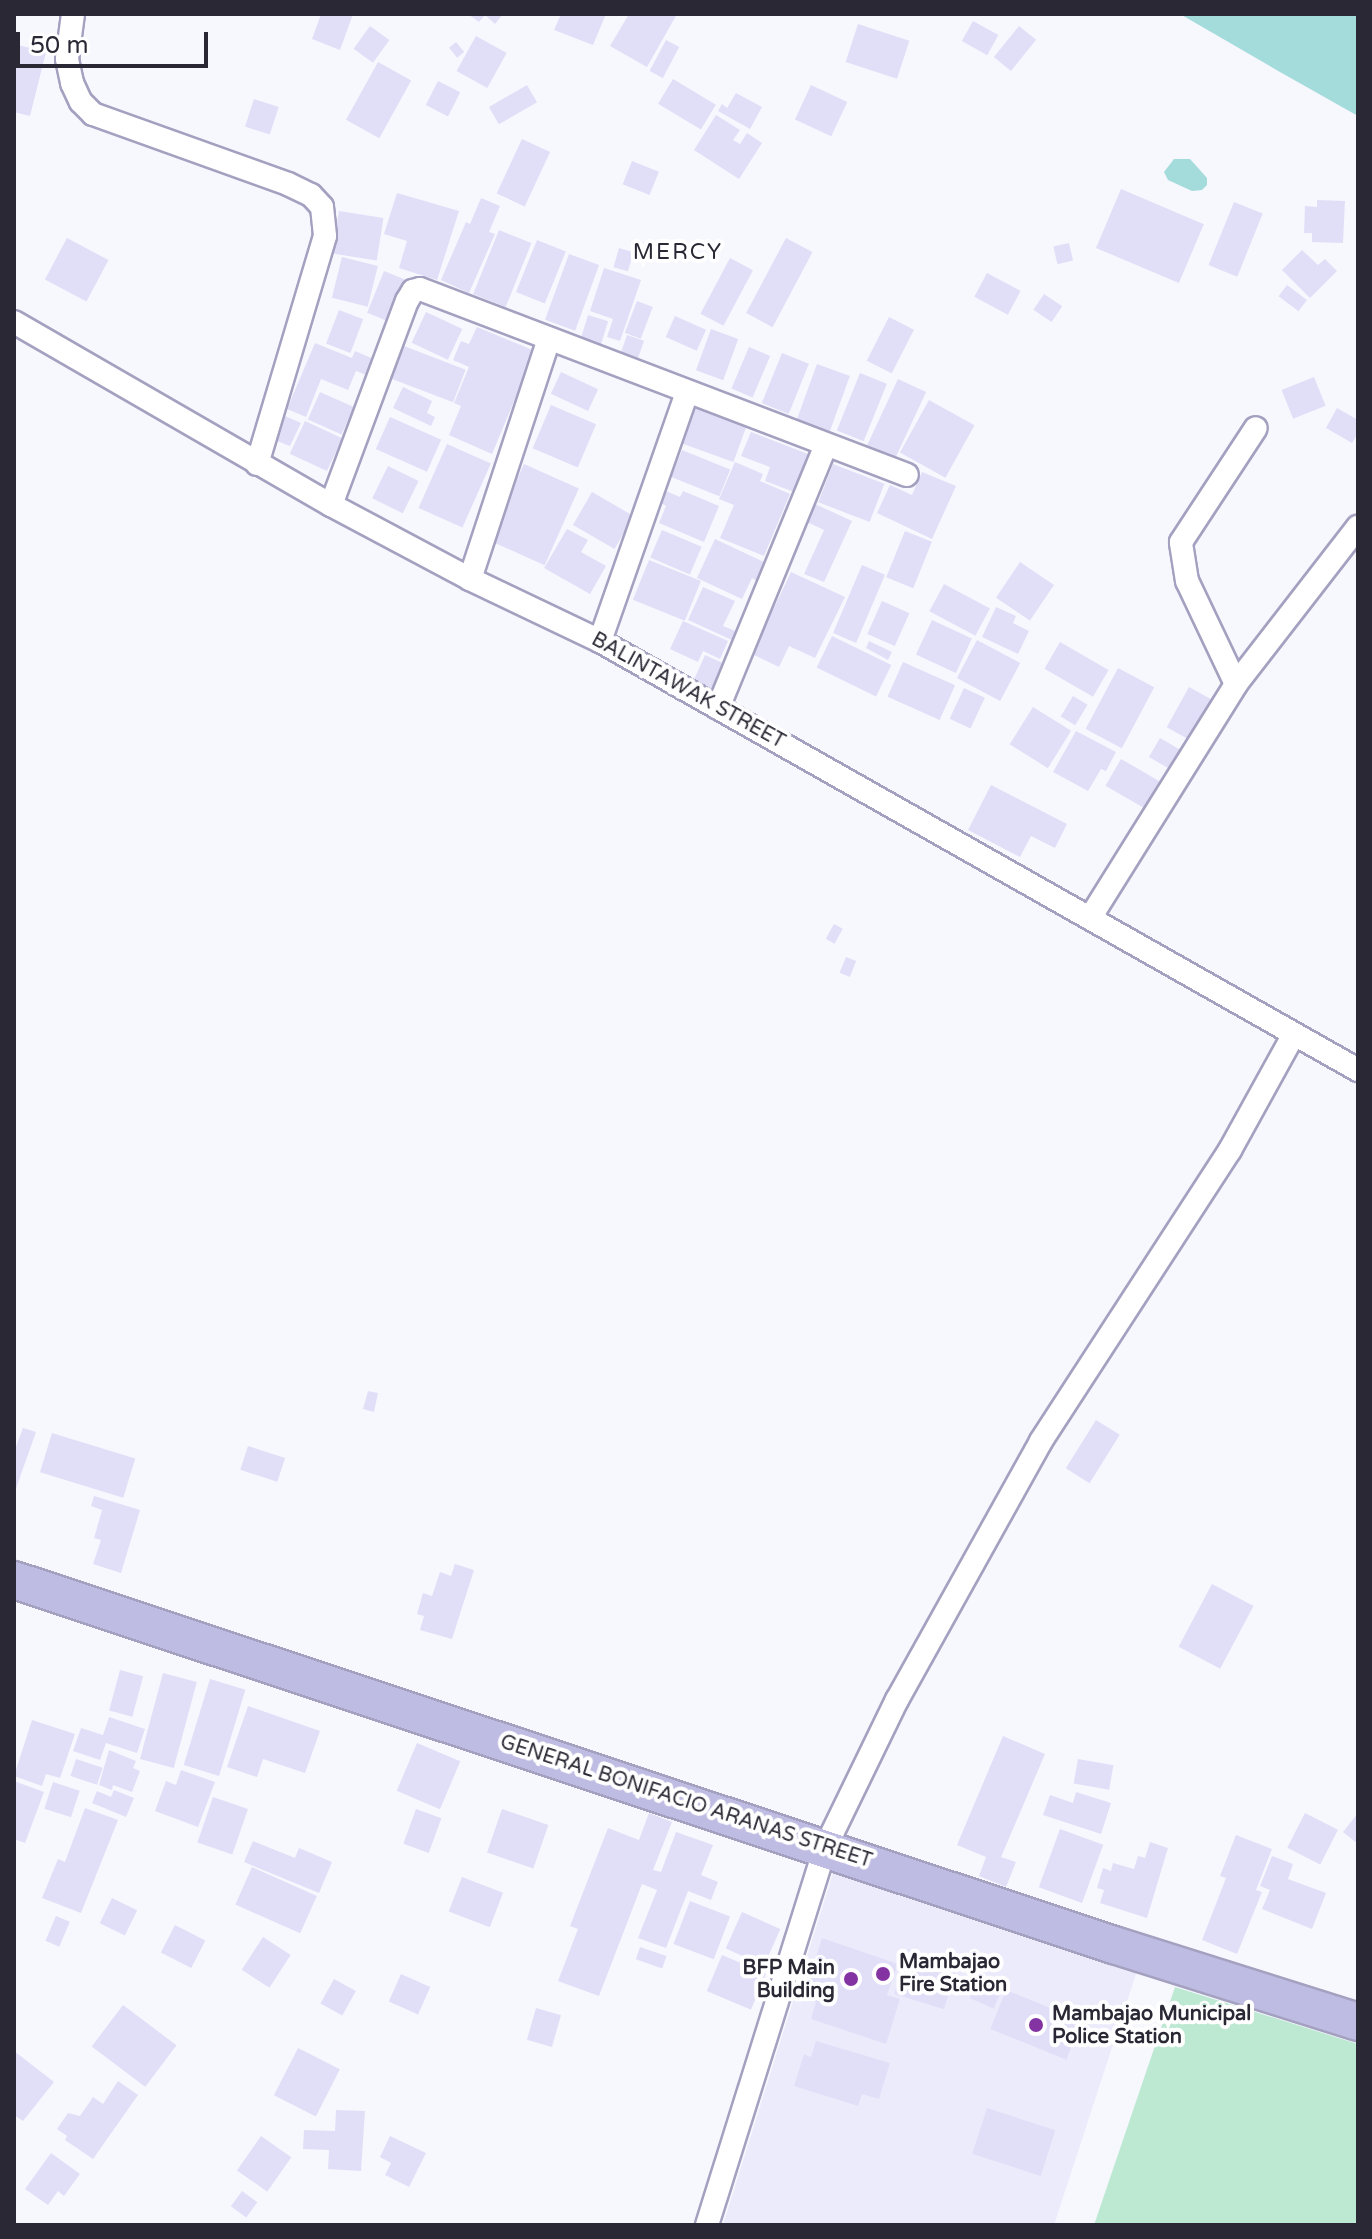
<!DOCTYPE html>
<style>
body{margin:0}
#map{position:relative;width:1372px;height:2239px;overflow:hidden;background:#f7f7fe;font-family:"Varela Round",sans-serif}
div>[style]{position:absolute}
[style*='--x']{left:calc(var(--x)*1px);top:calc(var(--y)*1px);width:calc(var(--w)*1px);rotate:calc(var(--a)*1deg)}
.built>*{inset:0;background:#ecebfb}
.green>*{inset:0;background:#bde9d3}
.water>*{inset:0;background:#a4dbdb}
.building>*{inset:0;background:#e1dff8;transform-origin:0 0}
.roads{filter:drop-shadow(2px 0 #a4a1c0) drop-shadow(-2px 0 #a4a1c0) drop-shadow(0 2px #a4a1c0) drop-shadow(0 -2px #a4a1c0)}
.minor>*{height:22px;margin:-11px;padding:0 11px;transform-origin:11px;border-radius:11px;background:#fff}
.primary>*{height:36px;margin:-18px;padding:0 18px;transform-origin:18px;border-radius:18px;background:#bebce2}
.dots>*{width:22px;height:22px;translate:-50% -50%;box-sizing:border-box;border:4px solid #fff;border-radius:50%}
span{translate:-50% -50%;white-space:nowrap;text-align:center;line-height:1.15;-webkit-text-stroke:8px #fff;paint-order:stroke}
.street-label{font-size:20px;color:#2a2834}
.poi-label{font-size:20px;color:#2a2834;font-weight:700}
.left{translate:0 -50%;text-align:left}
.right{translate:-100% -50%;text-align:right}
.neighbourhood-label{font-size:22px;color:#2a2834;letter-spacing:2px}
.frame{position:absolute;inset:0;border:16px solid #2a2834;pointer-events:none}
.scale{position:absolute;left:16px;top:32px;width:192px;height:36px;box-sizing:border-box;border:4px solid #2a2834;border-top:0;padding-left:10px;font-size:24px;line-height:28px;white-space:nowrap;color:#2a2834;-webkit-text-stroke:6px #fff;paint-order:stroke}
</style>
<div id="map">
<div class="built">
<i style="clip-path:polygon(834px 1870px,1137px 1971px,1054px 2225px,723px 2225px)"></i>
</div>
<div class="green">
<i style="clip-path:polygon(1175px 1987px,1358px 2044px,1358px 2225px,1094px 2225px)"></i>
</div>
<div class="water">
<i style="clip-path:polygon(1180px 14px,1358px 14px,1358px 116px,1280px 72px)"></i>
<i style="clip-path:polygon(1174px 159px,1190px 159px,1207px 178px,1207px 185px,1202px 190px,1192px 191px,1168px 180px,1164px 172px)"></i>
</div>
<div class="building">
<i style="clip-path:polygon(321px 14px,353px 14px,340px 50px,312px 39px)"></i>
<i style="clip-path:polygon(468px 14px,503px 14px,495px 24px,485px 15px,479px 22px)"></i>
<i style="clip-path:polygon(561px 14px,606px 14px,593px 45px,554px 30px)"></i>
<i style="clip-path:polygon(629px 14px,677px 14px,647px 67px,610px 46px)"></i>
<i style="left:973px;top:21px;width:29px;height:23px;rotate:29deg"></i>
<i style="left:858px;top:24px;width:54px;height:40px;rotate:18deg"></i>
<i style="left:370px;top:26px;width:24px;height:28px;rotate:36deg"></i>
<i style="left:1019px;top:26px;width:22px;height:40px;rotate:39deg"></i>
<i style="left:476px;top:36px;width:35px;height:40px;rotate:29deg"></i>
<i style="left:666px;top:40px;width:15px;height:35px;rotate:28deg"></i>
<i style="left:456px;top:42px;width:13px;height:9px;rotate:51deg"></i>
<i style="clip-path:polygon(14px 44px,46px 52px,30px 116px,14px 112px)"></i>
<i style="left:378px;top:62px;width:38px;height:66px;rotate:29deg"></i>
<i style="left:673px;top:79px;width:50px;height:29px;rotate:31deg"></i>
<i style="left:438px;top:81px;width:25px;height:27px;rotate:27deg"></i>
<i style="left:527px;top:85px;width:20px;height:44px;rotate:60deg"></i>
<i style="left:811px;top:85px;width:40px;height:38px;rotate:25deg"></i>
<i style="clip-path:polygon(736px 93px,762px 107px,750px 129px,718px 111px,722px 104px,727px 108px)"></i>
<i style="left:254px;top:99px;width:26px;height:29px;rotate:18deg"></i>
<i style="clip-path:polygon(716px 115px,740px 130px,733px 140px,740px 144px,747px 133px,762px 143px,739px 179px,694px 150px)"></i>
<i style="left:522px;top:139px;width:31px;height:60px;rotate:25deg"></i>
<i style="left:632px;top:161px;width:29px;height:25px;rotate:22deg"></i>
<i style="left:1121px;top:189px;width:90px;height:64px;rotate:23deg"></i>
<i style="clip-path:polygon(397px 193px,459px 211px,437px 280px,399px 268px,407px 241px,384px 234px)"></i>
<i style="clip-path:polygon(481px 198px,500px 206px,489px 232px,495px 234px,469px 293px,441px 280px,466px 222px,470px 224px)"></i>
<i style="clip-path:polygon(1317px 200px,1345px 201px,1343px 243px,1312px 242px,1312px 233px,1304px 233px,1305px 206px,1317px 207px)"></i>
<i style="left:1234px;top:202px;width:31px;height:68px;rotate:22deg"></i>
<i style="left:339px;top:211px;width:45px;height:43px;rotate:9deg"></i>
<i style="left:499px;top:230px;width:35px;height:69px;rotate:22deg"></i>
<i style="left:67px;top:238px;width:47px;height:47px;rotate:28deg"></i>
<i style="left:786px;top:238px;width:30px;height:85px;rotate:28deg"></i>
<i style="left:537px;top:240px;width:31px;height:56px;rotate:22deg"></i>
<i style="left:1069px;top:243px;width:18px;height:16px;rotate:77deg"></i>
<i style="left:619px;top:248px;width:15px;height:20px;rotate:16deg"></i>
<i style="clip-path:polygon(1302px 250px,1318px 265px,1325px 259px,1337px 271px,1310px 298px,1282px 270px)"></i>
<i style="left:569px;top:254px;width:32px;height:70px;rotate:20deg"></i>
<i style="left:342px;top:257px;width:37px;height:42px;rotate:14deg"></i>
<i style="left:730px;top:258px;width:26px;height:63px;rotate:28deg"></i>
<i style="clip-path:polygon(604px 268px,641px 280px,620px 341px,607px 337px,613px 319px,590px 311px)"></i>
<i style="left:384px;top:271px;width:22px;height:45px;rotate:22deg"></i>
<i style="left:987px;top:273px;width:38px;height:27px;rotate:28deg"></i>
<i style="left:1287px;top:285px;width:25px;height:14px;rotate:37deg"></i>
<i style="left:1044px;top:294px;width:22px;height:19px;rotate:34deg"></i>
<i style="left:637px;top:301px;width:17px;height:34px;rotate:21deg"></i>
<i style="left:339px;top:310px;width:26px;height:36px;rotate:21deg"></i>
<i style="left:426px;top:312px;width:40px;height:34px;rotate:25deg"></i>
<i style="left:588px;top:315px;width:21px;height:27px;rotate:17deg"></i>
<i style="left:675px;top:316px;width:34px;height:23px;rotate:24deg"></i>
<i style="left:889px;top:317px;width:28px;height:49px;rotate:27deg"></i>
<i style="clip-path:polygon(477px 327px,535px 351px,492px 454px,449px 435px,461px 406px,454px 403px,469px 367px,453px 360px,461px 341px,469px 344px)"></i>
<i style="left:711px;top:329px;width:29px;height:44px;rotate:20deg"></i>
<i style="left:627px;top:335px;width:18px;height:21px;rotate:19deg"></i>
<i style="clip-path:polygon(315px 343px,352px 358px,355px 351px,376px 360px,369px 376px,356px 371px,348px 390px,321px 379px,306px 417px,287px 409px)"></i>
<i style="left:404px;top:346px;width:66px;height:35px;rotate:21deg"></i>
<i style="left:749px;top:347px;width:23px;height:45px;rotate:23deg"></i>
<i style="left:782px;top:353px;width:29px;height:54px;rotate:22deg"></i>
<i style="left:817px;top:364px;width:35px;height:59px;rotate:20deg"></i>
<i style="left:561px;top:372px;width:41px;height:24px;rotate:25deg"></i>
<i style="left:860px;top:373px;width:29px;height:62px;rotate:22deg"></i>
<i style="left:1314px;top:377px;width:31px;height:35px;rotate:68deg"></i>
<i style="left:898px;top:379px;width:31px;height:73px;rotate:25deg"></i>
<i style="clip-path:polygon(403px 387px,432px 401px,427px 413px,435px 417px,431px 426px,393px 408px)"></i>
<i style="left:320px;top:392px;width:37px;height:30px;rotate:24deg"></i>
<i style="left:929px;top:400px;width:52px;height:60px;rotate:29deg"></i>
<i style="left:551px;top:405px;width:49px;height:47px;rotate:23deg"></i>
<i style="left:696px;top:407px;width:54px;height:39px;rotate:20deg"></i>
<i style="clip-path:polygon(1337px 408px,1358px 420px,1358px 433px,1352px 443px,1326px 428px)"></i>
<i style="clip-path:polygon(285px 416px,301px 423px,290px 446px,277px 441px)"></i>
<i style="left:390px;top:417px;width:56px;height:35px;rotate:24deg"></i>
<i style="left:305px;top:421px;width:41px;height:36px;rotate:25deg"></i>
<i style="clip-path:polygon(751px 432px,808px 454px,794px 492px,765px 481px,770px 467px,741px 456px)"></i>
<i style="left:447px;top:444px;width:48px;height:70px;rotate:24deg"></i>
<i style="left:682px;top:450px;width:52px;height:29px;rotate:22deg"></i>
<i style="clip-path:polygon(735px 462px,763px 474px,760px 481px,790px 494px,764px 556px,720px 538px,734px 505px,719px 499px)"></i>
<i style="left:524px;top:464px;width:60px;height:84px;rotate:24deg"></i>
<i style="left:833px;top:464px;width:55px;height:41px;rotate:21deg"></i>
<i style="left:388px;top:466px;width:34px;height:36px;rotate:26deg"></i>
<i style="clip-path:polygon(922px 472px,956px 486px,932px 539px,877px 513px,890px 485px,912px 495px)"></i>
<i style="clip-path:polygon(666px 491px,680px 497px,683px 491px,719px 506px,704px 542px,659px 523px,666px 506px,661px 503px)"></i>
<i style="left:592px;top:492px;width:48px;height:38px;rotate:30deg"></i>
<i style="clip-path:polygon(815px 504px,852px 521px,824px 582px,804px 574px,824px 530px,807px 522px)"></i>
<i style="clip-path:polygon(567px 529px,588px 540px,581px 552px,606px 566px,590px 594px,544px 568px)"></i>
<i style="left:662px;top:530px;width:43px;height:30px;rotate:23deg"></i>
<i style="left:905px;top:531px;width:29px;height:50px;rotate:22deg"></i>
<i style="clip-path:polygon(715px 539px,768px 564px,759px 582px,752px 578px,742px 599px,697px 578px)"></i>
<i style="left:649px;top:560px;width:56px;height:43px;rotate:22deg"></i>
<i style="left:1020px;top:562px;width:41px;height:43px;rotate:34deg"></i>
<i style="left:862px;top:565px;width:25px;height:74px;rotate:23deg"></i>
<i style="clip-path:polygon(791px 572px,845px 597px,815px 658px,789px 646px,779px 667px,752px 654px)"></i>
<i style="left:944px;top:584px;width:52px;height:31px;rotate:28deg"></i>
<i style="clip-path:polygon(703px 587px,735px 601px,723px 626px,738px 632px,734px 641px,688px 620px)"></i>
<i style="left:882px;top:601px;width:30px;height:36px;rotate:24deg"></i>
<i style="clip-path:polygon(996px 607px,1016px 616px,1013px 623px,1029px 631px,1018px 654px,982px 637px)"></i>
<i style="left:932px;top:620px;width:44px;height:38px;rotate:25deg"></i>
<i style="clip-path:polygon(683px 621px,728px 641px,720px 659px,703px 651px,698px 662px,670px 649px)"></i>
<i style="left:832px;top:636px;width:66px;height:35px;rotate:26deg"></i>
<i style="left:977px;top:640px;width:49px;height:43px;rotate:28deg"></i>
<i style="clip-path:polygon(869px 641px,892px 652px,888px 660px,866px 648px)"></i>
<i style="left:1060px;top:642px;width:56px;height:31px;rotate:30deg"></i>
<i style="left:705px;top:655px;width:20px;height:29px;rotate:24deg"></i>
<i style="left:903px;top:662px;width:57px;height:38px;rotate:24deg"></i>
<i style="left:1118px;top:668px;width:41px;height:69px;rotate:28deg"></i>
<i style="left:1189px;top:687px;width:33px;height:46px;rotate:29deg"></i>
<i style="left:964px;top:688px;width:23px;height:34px;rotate:25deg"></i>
<i style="left:1073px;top:696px;width:17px;height:24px;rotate:31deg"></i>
<i style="left:1033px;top:707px;width:45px;height:44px;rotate:32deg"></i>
<i style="clip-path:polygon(1076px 731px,1116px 752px,1106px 771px,1101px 769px,1088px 791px,1053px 772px)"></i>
<i style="left:1160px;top:738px;width:30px;height:22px;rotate:30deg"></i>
<i style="left:1121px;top:759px;width:44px;height:31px;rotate:30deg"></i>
<i style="clip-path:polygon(991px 785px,1067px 824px,1055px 848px,1031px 836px,1020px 857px,968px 830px)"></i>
<i style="left:834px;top:924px;width:10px;height:17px;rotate:29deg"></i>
<i style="left:846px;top:957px;width:11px;height:17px;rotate:22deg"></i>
<i style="clip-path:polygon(368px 1391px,378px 1393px,374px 1412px,363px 1409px)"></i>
<i style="left:1096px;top:1420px;width:28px;height:57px;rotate:32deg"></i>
<i style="clip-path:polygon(23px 1428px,36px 1432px,14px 1494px,14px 1452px)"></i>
<i style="left:52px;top:1433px;width:87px;height:41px;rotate:17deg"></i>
<i style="left:248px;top:1446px;width:39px;height:25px;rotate:18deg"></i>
<i style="clip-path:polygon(94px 1496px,140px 1510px,121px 1573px,93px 1564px,101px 1540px,94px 1538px,102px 1510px,91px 1506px)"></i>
<i style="clip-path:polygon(455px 1564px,474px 1570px,452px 1639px,420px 1630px,424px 1616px,417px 1614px,423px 1593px,432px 1596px,440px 1572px,451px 1576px)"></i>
<i style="left:1212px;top:1584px;width:47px;height:71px;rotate:28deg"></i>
<i style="left:120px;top:1670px;width:24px;height:42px;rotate:15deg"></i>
<i style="left:163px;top:1673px;width:35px;height:89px;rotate:15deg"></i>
<i style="left:210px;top:1679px;width:37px;height:90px;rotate:17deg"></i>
<i style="clip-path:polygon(248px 1706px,320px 1731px,305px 1773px,263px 1759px,257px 1777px,227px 1767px)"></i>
<i style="clip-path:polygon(109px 1717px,145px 1729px,137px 1753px,106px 1743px,100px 1760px,73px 1751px,81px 1728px,103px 1735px)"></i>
<i style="clip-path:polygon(32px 1720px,75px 1734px,60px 1778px,46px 1774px,42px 1786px,14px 1776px)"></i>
<i style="clip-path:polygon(1003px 1736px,1045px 1754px,1001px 1857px,1016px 1862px,1006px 1887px,979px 1876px,986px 1857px,957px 1845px)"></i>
<i style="left:417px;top:1743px;width:47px;height:52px;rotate:23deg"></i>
<i style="clip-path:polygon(109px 1750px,136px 1761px,133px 1768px,140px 1771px,132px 1792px,113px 1785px,112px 1790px,99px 1785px)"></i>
<i style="left:76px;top:1759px;width:28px;height:18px;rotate:18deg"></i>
<i style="left:1078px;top:1759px;width:36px;height:25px;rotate:10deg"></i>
<i style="clip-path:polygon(181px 1770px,215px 1782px,198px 1827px,155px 1811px,166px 1781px,176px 1785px)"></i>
<i style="clip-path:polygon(14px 1781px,44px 1792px,25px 1843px,14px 1839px)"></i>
<i style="left:53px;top:1782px;width:28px;height:28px;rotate:18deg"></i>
<i style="clip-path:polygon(114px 1790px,134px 1798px,126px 1817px,92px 1803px,97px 1791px,111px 1797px)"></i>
<i style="clip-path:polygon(1076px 1792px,1111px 1803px,1101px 1834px,1043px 1815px,1050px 1795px,1073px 1803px)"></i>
<i style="left:213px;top:1797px;width:37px;height:48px;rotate:19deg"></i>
<i style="clip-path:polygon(85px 1808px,118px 1820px,81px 1913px,42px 1898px,58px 1859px,65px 1862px)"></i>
<i style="left:416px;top:1809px;width:27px;height:37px;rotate:20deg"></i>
<i style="left:502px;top:1809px;width:49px;height:46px;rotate:19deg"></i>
<i style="clip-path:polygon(649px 1813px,672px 1822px,653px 1870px,661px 1872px,676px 1832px,713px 1845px,701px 1875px,718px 1882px,711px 1900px,688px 1891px,666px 1948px,638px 1938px,657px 1890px,642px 1884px,599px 1996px,558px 1981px,578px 1929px,570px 1926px,608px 1828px,639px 1840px)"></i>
<i style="left:1305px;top:1813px;width:37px;height:39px;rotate:27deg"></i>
<i style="clip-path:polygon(1358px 1813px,1358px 1844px,1343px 1832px)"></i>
<i style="left:1060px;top:1829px;width:46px;height:62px;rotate:20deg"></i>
<i style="clip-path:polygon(1236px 1835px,1272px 1849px,1256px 1890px,1262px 1892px,1237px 1954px,1202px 1940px,1226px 1878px,1220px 1876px)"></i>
<i style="clip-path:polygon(253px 1841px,295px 1858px,299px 1848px,332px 1862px,319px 1893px,244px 1862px)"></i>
<i style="clip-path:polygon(1150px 1842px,1168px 1848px,1147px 1918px,1100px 1903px,1104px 1890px,1097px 1888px,1103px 1868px,1111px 1871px,1113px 1863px,1134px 1869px,1138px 1856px,1145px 1858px)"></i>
<i style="clip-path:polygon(1272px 1856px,1293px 1864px,1288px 1879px,1326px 1893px,1312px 1929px,1262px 1909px,1270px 1890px,1260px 1886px)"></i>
<i style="left:252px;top:1867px;width:71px;height:41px;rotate:24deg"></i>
<i style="left:462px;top:1877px;width:44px;height:37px;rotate:21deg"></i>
<i style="left:112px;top:1898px;width:28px;height:28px;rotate:26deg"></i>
<i style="left:690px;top:1901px;width:43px;height:46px;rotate:21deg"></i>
<i style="left:742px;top:1912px;width:42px;height:40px;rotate:24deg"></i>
<i style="left:56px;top:1916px;width:15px;height:27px;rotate:23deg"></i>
<i style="left:175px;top:1925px;width:34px;height:31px;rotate:27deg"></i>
<i style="left:263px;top:1937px;width:33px;height:39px;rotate:33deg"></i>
<i style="clip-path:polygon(822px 1938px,898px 1964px,887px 1995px,900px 1999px,886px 2044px,811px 2019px,816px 2002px,803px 1998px)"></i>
<i style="left:640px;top:1947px;width:28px;height:13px;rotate:19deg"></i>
<i style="left:908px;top:1949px;width:52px;height:47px;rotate:17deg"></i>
<i style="left:722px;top:1955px;width:48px;height:39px;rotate:23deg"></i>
<i style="left:401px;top:1974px;width:32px;height:30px;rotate:24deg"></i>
<i style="left:334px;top:1979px;width:25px;height:28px;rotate:29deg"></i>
<i style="left:978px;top:1979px;width:26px;height:21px;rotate:23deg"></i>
<i style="left:1006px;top:1990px;width:82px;height:42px;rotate:22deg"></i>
<i style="left:123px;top:2005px;width:67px;height:52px;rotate:37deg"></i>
<i style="left:536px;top:2008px;width:26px;height:33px;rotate:16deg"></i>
<i style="clip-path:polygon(816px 2041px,890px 2063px,879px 2099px,862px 2094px,858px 2106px,794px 2086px,804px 2054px,811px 2057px)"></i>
<i style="left:298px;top:2048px;width:47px;height:53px;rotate:27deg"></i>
<i style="clip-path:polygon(14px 2051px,54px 2082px,23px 2121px,14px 2115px)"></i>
<i style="clip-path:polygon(118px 2081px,138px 2095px,93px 2159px,65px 2140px,67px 2136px,57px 2129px,68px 2113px,80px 2116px,93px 2097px,103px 2104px)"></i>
<i style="left:987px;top:2108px;width:72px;height:48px;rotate:18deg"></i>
<i style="clip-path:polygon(336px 2110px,365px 2111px,361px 2171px,328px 2169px,329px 2150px,303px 2149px,304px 2130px,335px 2131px)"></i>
<i style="left:261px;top:2136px;width:37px;height:42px;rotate:35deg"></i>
<i style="clip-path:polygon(390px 2136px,426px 2153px,409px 2187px,385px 2175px,391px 2163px,380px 2157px)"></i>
<i style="clip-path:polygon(51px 2153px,80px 2174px,64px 2196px,58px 2191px,48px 2205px,25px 2189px)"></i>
<i style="left:242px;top:2191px;width:19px;height:19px;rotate:36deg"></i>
</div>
<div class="roads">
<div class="minor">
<i style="--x:73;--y:14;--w:45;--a:97.6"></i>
<i style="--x:67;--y:59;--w:25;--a:78"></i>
<i style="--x:72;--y:83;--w:21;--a:65"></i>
<i style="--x:81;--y:102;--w:17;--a:45"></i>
<i style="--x:93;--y:114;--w:207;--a:19.7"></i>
<i style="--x:288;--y:184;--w:25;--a:26"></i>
<i style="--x:311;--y:195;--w:16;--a:47"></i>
<i style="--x:322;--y:207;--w:29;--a:84"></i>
<i style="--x:325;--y:236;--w:238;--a:106.6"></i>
<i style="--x:14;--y:322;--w:366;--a:30"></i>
<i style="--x:331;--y:505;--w:157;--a:28"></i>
<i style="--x:470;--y:579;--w:144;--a:25.5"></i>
<i style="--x:600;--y:641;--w:871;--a:29.51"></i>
<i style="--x:331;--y:505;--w:218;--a:-69.6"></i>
<i style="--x:407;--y:301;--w:12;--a:-59"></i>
<i style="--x:413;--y:291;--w:7;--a:-16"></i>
<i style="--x:420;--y:289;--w:521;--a:20.9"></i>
<i style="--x:470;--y:579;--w:253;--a:-71.8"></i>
<i style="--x:600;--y:641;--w:264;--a:-70.7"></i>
<i style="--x:1236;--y:684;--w:114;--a:-115.4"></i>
<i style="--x:1187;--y:581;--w:39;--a:-99"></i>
<i style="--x:1181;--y:542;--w:136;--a:-56.7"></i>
<i style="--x:718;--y:708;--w:284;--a:-67.7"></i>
<i style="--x:1090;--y:918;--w:276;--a:-58"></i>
<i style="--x:1236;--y:684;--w:199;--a:-52.2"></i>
<i style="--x:707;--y:2225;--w:395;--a:-72.6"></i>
<i style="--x:825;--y:1848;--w:165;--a:-64.1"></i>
<i style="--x:897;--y:1700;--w:296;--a:-60.9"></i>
<i style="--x:1041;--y:1441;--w:347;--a:-57"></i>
<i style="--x:1230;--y:1150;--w:132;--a:-61.1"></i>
</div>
<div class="primary">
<i style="--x:14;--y:1580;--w:1159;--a:18.36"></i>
<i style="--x:1114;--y:1945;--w:256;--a:17.5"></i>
</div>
</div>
<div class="dots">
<i style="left:883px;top:1974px;background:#8433a3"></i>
<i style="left:851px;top:1979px;background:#8433a3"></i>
<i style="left:1036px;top:2025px;background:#8433a3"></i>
</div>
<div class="street-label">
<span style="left:688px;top:691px;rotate:29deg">BALINTAWAK STREET</span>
<span style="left:686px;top:1802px;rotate:18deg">GENERAL BONIFACIO ARANAS STREET</span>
</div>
<div class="poi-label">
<span class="left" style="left:899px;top:1974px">Mambajao<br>Fire Station</span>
<span class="right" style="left:835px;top:1980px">BFP Main<br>Building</span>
<span class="left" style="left:1052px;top:2026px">Mambajao Municipal<br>Police Station</span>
</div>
<div class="neighbourhood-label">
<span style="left:678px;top:253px">MERCY</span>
</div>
<div class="frame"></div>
<div class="scale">50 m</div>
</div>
